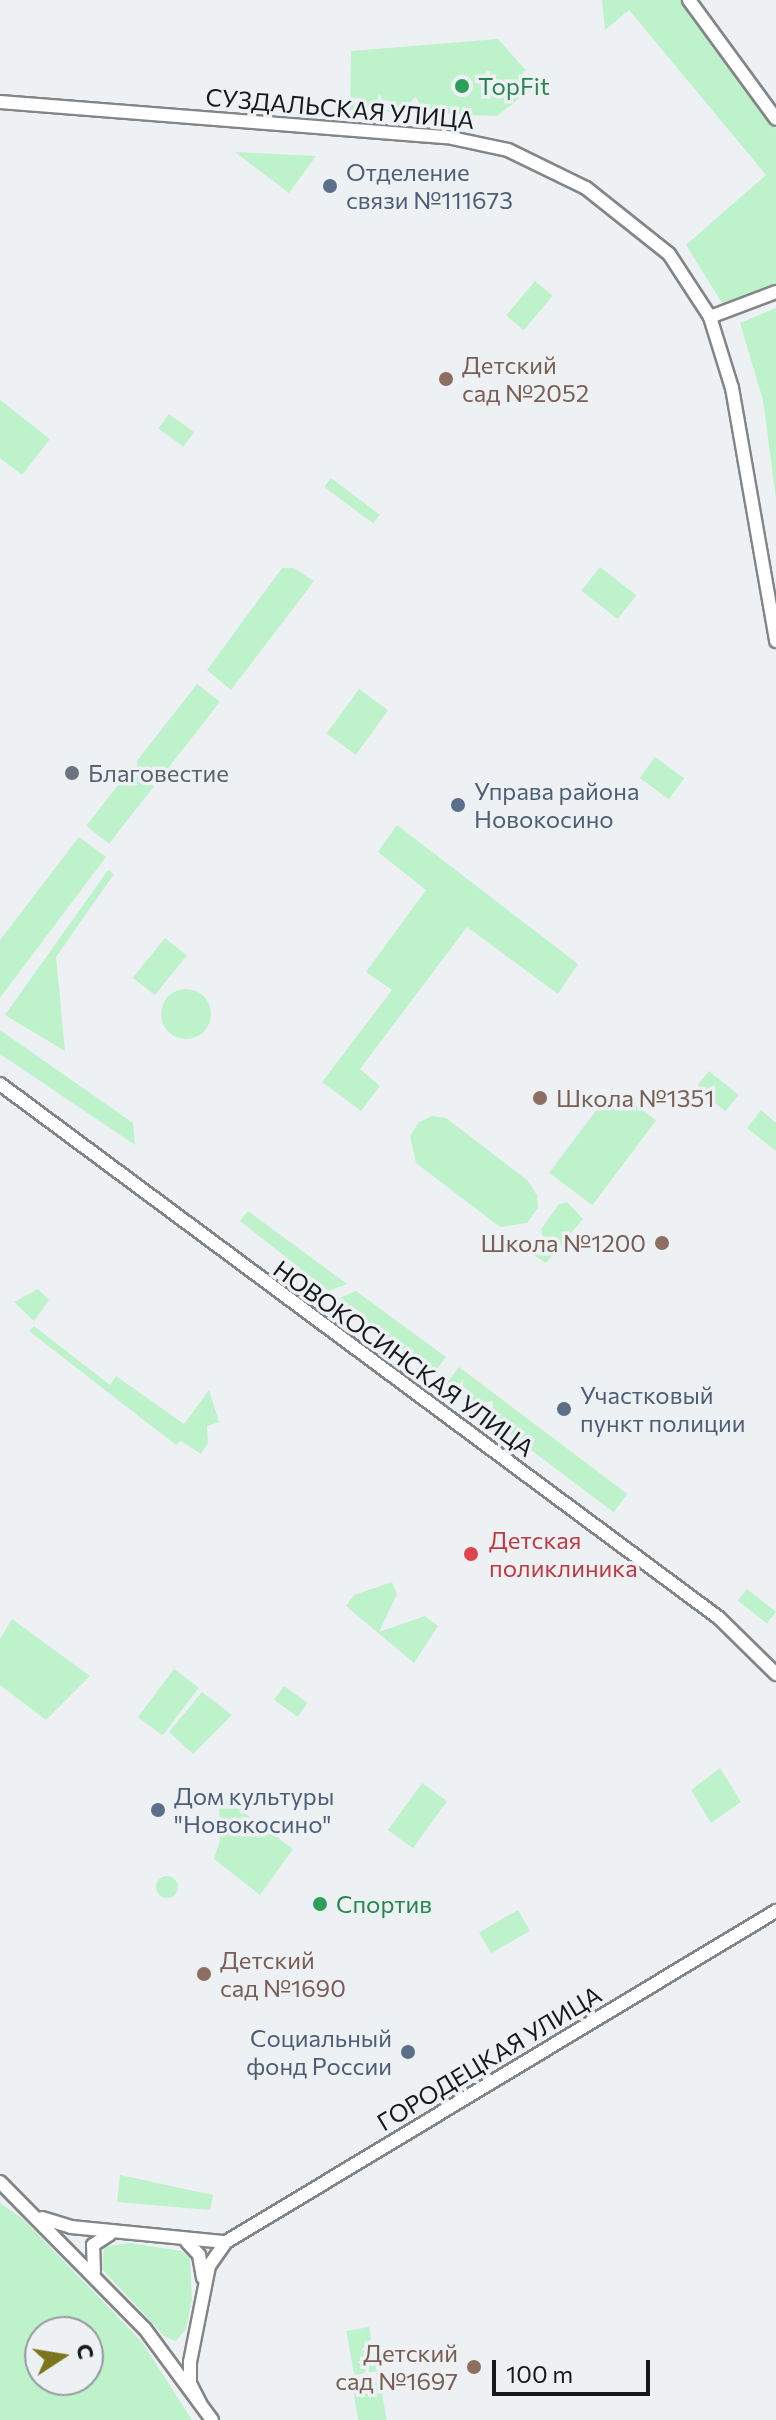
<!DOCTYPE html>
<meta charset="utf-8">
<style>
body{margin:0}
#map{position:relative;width:776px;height:2420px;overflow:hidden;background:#eef1f4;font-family:Commissioner,sans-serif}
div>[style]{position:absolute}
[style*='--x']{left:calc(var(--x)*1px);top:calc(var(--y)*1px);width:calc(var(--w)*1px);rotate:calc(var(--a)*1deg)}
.green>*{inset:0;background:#bef2cb;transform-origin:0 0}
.round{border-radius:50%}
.roads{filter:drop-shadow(2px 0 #838688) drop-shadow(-2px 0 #838688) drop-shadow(0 2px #838688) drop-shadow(0 -2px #838688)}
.secondary>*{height:12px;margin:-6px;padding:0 6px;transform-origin:6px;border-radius:6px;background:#fff}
.dots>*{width:22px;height:22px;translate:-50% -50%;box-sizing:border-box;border:4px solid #eef1f4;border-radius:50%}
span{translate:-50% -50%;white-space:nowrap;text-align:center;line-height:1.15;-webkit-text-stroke:7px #eef1f4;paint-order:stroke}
.leisure-label{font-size:24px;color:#27864d}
.left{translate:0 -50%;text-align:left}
.street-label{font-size:24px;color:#171819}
.service-label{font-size:24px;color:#4e5e75}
.right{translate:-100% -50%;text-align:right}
.education-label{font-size:24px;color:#785e54}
.worship-label{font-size:24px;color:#5b616d}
.health-label{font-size:24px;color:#be3a42}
.north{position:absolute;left:24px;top:2316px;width:80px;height:80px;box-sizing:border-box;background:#eef1f4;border:2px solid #989a9c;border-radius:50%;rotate:78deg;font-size:22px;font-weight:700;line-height:32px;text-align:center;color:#171819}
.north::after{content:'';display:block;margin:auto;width:28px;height:36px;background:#7b761b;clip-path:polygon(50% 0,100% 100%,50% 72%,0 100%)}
.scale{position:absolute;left:492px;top:2360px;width:158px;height:36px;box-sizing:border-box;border:4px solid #171819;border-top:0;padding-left:10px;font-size:24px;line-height:28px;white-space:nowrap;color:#171819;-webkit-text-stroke:6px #eef1f4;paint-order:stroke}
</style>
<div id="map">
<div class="green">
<i style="clip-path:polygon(602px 0,682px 0,776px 129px,776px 286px,722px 303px,686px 245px,766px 175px,629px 10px,605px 30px)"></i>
<i style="clip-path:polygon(498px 39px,538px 84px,497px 116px,350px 110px,351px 51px)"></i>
<i style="clip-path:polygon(235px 152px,316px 156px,289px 193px)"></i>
<i style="left:535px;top:281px;width:23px;height:45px;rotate:40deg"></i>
<i style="clip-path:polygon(776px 308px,776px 499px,763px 400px,740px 323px)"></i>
<i style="clip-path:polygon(0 400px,50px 439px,22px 475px,0 458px)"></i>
<i style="left:169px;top:414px;width:31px;height:18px;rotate:36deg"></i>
<i style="left:331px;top:478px;width:61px;height:11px;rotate:37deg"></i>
<i style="left:600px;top:567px;width:46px;height:30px;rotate:38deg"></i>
<i style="clip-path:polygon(282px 568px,294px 568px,314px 581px,231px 690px,207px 670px)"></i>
<i style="left:197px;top:684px;width:29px;height:180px;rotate:38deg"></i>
<i style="left:359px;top:689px;width:36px;height:55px;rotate:36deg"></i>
<i style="left:655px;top:757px;width:36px;height:26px;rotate:36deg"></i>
<i style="clip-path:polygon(397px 825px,578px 964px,558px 994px,467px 927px,360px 1069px,380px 1086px,361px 1111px,322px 1082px,392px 990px,366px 972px,426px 890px,378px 852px)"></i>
<i style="clip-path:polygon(79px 837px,106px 857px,0 998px,0 940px)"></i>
<i style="clip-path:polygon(108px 870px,114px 874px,56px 957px,65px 1051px,5px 1015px)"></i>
<i style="left:165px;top:938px;width:28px;height:51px;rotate:39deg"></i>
<i class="round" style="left:161px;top:989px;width:50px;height:50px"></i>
<i style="clip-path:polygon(0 1030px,133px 1123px,135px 1145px,0 1054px)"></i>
<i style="left:709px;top:1071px;width:38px;height:21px;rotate:39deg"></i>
<i style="left:613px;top:1088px;width:54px;height:106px;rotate:37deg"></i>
<i style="clip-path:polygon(761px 1110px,776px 1123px,776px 1151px,747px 1128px)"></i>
<i style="clip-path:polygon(432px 1116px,446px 1118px,527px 1180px,537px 1195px,538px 1208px,527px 1223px,500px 1227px,416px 1163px,410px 1136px,419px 1122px)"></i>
<i style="clip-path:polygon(567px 1202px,583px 1219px,546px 1263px,529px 1252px,529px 1246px,559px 1204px)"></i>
<i style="clip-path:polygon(248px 1211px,347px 1284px,329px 1291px,240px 1221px)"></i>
<i style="clip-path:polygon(38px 1289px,49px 1300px,34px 1321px,14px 1302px)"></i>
<i style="clip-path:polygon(356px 1291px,446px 1357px,434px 1373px,337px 1299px)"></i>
<i style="clip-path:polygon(34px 1326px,110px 1385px,116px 1376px,184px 1424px,209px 1390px,219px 1422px,207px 1426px,208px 1443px,201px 1454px,181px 1441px,176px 1445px,29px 1331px)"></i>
<i style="left:459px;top:1367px;width:211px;height:23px;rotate:37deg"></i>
<i style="clip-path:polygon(392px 1582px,397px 1594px,379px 1632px,425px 1616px,438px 1626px,414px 1663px,346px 1606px,354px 1595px)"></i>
<i style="left:747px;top:1589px;width:37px;height:15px;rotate:38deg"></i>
<i style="clip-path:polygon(12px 1619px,90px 1676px,46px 1720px,0 1685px,0 1639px)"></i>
<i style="left:174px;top:1669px;width:31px;height:60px;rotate:37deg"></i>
<i style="left:284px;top:1686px;width:29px;height:17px;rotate:36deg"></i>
<i style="clip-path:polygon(202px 1692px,232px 1715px,193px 1754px,169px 1732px)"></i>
<i style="clip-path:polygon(720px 1768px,741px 1802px,711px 1823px,691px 1790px)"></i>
<i style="left:422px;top:1783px;width:31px;height:58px;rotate:36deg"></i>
<i style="clip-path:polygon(219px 1794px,293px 1849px,260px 1895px,214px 1859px,220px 1840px)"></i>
<i class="round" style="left:156px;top:1876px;width:22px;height:22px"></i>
<i style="left:518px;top:1910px;width:24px;height:45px;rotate:60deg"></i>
<i style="clip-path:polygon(120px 2175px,213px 2195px,210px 2210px,117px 2202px)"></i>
<i style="clip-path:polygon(evenodd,0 2203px,23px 2219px,142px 2342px,192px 2420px,0 2420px,0 2203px,40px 2332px,88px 2332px,88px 2380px,40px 2380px,40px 2332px)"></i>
<i style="clip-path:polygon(129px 2243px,182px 2251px,190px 2259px,192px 2300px,186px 2329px,176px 2341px,165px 2337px,102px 2269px,104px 2247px)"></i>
<i style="left:369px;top:2327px;width:45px;height:23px;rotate:80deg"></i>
<i style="left:380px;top:2382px;width:39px;height:28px;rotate:80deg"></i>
</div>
<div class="roads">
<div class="secondary">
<i style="--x:689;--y:0;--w:147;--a:53.8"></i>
<i style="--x:0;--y:102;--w:448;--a:4.5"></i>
<i style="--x:447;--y:137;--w:62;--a:12"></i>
<i style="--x:508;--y:150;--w:87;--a:26"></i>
<i style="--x:586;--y:188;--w:106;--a:38.5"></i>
<i style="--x:669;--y:254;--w:75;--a:56.9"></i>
<i style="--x:710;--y:317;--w:74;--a:72.8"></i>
<i style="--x:732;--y:388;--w:257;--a:80.1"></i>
<i style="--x:710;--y:317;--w:71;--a:-20.7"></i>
<i style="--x:0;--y:1084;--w:896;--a:36.6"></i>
<i style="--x:719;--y:1618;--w:80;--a:44.5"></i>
<i style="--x:0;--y:2182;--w:206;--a:45.4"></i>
<i style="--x:145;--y:2329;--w:113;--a:53.6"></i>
<i style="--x:42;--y:2218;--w:30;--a:17"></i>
<i style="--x:71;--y:2227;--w:155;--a:5.6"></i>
<i style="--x:187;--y:2242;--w:18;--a:47"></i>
<i style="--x:199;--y:2255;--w:23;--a:80"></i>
<i style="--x:94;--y:2272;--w:27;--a:-92"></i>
<i style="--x:93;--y:2245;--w:20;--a:-33"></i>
<i style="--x:200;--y:2403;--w:22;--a:-117"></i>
<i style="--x:190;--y:2383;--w:21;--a:-90"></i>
<i style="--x:190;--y:2362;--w:98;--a:-78.8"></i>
<i style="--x:209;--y:2266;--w:29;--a:-55"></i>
<i style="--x:226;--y:2242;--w:642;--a:-31.04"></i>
</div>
</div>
<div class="dots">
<i style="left:462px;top:86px;background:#2e9e5b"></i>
<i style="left:330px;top:186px;background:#5c6f8a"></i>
<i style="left:446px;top:379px;background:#8d6e63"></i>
<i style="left:72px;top:773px;background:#6b7280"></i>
<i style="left:458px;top:805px;background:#5c6f8a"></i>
<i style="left:540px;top:1098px;background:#8d6e63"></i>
<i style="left:662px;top:1243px;background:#8d6e63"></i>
<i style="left:564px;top:1409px;background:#5c6f8a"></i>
<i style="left:471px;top:1554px;background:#e0444e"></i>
<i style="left:158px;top:1810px;background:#5c6f8a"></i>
<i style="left:320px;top:1904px;background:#2e9e5b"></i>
<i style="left:204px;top:1974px;background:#8d6e63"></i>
<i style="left:408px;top:2052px;background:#5c6f8a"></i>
<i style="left:474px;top:2367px;background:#8d6e63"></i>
</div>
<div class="leisure-label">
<span class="left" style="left:478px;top:86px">TopFit</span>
<span class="left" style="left:336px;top:1904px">Спортив</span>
</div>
<div class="street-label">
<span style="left:340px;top:108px;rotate:5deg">СУЗДАЛЬСКАЯ УЛИЦА</span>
<span style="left:404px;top:1358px;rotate:36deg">НОВОКОСИНСКАЯ УЛИЦА</span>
<span style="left:489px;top:2058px;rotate:-31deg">ГОРОДЕЦКАЯ УЛИЦА</span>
</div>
<div class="service-label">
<span class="left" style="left:346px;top:186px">Отделение<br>связи №111673</span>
<span class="left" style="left:474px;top:805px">Управа района<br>Новокосино</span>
<span class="left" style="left:580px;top:1409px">Участковый<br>пункт полиции</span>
<span class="left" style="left:174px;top:1810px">Дом культуры<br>"Новокосино"</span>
<span class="right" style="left:392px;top:2052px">Социальный<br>фонд России</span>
</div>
<div class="education-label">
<span class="left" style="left:462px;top:379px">Детский<br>сад №2052</span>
<span class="left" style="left:556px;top:1098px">Школа №1351</span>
<span class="right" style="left:646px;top:1243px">Школа №1200</span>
<span class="left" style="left:220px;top:1974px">Детский<br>сад №1690</span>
<span class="right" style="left:458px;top:2367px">Детский<br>сад №1697</span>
</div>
<div class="worship-label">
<span class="left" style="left:88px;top:773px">Благовестие</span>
</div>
<div class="health-label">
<span class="left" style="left:489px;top:1554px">Детская<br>поликлиника</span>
</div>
<div class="north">С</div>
<div class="scale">100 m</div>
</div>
